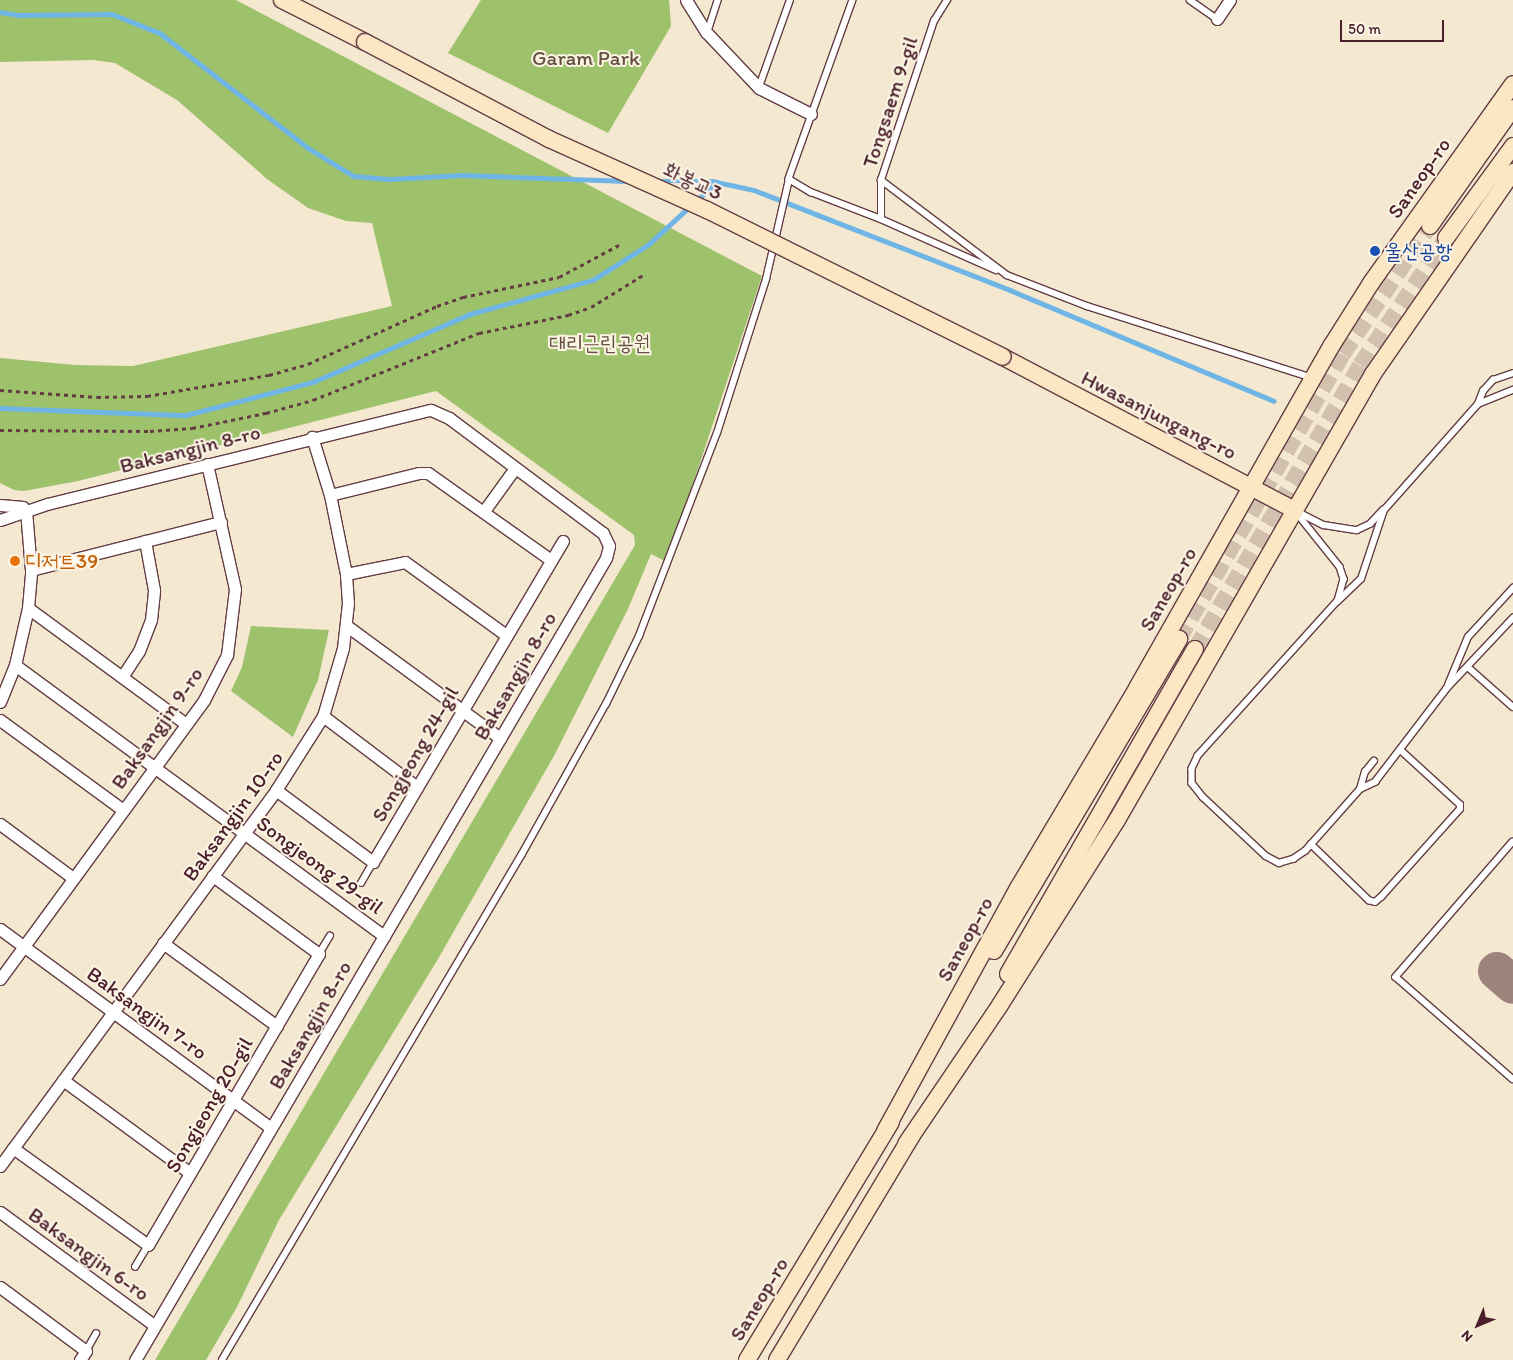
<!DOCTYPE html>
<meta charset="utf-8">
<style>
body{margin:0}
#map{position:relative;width:1513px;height:1360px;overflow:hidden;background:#f4e9d0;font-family:Itim,"Poor Story",sans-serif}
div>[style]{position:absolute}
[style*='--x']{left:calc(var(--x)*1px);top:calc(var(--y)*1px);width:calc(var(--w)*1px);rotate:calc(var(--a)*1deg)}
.green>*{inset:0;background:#9ec16b}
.stream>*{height:4.5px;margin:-2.25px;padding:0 2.25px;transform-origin:2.25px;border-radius:2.25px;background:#6fb6e6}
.taxiway>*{height:38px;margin:-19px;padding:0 19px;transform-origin:19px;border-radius:19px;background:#9f847e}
.secondary-tunnel>*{height:16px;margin-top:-8px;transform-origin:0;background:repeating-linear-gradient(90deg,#d2c1af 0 16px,transparent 0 24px)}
.path>*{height:2.5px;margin-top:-1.25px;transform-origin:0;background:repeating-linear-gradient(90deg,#643d44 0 4px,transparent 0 8px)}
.roads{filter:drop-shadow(1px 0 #643d44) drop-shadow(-1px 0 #643d44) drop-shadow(0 1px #643d44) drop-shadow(0 -1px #643d44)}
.service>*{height:5.5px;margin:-2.75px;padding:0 2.75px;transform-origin:2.75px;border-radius:2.75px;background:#fff}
.minor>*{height:11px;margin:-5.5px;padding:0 5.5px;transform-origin:5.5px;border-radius:5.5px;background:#fff}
.secondary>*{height:16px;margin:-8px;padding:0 8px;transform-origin:8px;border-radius:8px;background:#fce6c4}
.bridges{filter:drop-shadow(1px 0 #643d44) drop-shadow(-1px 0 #643d44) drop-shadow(0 1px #643d44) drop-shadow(0 -1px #643d44)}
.secondary-bridge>*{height:16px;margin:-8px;padding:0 8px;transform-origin:8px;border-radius:8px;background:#fce6c4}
.dots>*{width:14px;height:14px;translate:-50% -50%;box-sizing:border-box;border:2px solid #fcf5e5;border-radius:50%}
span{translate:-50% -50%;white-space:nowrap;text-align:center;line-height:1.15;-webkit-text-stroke:4px #fcf5e5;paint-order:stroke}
.park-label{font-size:21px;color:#63503e}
.street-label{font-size:21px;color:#4a1f2b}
.transit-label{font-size:21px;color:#164399}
.left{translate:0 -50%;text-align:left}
.food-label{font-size:21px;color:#c56008}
.north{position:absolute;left:1453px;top:1300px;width:50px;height:50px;-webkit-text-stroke:4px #fcf5e5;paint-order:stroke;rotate:225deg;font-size:14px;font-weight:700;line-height:20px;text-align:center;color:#4a1f2b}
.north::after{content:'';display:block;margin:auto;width:18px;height:22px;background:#4a1f2b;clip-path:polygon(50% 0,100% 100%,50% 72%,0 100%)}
.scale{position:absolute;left:1340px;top:20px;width:104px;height:22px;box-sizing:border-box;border:2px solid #4a1f2b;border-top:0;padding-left:6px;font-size:15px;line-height:18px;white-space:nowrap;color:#4a1f2b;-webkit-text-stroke:4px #fcf5e5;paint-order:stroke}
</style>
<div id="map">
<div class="green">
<i style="clip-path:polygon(0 0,236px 0,762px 276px,667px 562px,651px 554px,628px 609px,555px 754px,438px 959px,279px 1220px,237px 1307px,206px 1360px,155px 1360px,635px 545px,634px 535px,436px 391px,78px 481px,24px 491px,14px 490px,0 483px,0 358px,75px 365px,133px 366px,392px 306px,372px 223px,346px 221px,308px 208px,267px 179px,177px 100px,115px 63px,93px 60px,0 62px)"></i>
<i style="clip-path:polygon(481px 0,669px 0,671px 26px,608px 133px,448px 53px)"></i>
<i style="clip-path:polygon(251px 626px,329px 630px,318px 680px,293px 737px,231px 691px,242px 667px)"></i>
</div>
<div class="stream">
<i style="--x:0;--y:12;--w:18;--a:9"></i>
<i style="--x:18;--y:15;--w:94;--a:-0.6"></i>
<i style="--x:112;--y:14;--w:52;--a:21.6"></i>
<i style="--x:160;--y:33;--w:187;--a:37.8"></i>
<i style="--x:308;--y:148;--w:54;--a:31.3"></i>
<i style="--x:354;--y:176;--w:37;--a:5"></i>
<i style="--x:391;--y:179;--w:71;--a:-3.2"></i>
<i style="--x:462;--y:175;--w:165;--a:2.1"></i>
<i style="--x:657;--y:181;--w:55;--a:0"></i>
<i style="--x:712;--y:181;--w:43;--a:12.1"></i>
<i style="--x:754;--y:190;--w:275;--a:21.3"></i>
<i style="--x:1010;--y:290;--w:286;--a:22.8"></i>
<i style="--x:696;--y:201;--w:28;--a:-42"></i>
<i style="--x:0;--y:408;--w:186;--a:2.2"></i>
<i style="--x:186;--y:415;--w:131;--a:-14.6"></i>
<i style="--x:313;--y:382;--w:171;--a:-23.4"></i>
<i style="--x:470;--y:314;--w:128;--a:-15.5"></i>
<i style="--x:593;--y:280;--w:67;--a:-32.7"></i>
<i style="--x:649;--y:244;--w:56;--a:-42.8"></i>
</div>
<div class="taxiway">
<i style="--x:1497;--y:971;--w:21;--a:41"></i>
</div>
<div class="secondary-tunnel">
<i style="--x:1179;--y:639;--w:329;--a:-60.1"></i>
<i style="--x:1343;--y:354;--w:155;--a:-55.8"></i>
<i style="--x:1195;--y:649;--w:328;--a:-59.8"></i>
<i style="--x:1360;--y:365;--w:153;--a:-55.9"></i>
</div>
<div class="path">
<i style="--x:0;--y:390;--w:97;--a:4.1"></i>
<i style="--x:97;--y:397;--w:50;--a:-1.1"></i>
<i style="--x:147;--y:396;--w:124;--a:-9.8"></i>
<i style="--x:269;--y:375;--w:41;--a:-15.8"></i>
<i style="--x:308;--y:364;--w:141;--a:-24.2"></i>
<i style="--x:437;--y:306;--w:28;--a:-19"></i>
<i style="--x:463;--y:297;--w:98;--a:-11.8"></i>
<i style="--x:559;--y:277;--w:68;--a:-28.1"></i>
<i style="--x:0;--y:430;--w:150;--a:0.4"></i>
<i style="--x:150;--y:431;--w:42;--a:-4.1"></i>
<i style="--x:192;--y:428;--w:76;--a:-11.5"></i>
<i style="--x:266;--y:413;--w:49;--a:-15.5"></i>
<i style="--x:313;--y:400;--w:179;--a:-22"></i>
<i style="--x:479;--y:333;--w:91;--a:-11.4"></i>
<i style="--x:568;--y:315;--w:24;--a:-19"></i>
<i style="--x:591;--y:307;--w:61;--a:-31.6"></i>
</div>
<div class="roads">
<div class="service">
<i style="--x:853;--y:0;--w:190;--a:109.7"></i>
<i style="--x:789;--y:179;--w:26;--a:31"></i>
<i style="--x:811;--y:192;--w:75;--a:21.1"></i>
<i style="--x:881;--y:219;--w:126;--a:23.9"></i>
<i style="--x:1190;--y:0;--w:33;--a:35"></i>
<i style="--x:707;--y:33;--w:35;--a:-72"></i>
<i style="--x:759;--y:87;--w:92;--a:-70.4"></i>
<i style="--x:881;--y:180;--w:158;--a:37"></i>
<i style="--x:1007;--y:275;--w:86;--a:21.2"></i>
<i style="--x:1087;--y:306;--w:236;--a:17.7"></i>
<i style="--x:881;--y:219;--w:39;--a:-90"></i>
<i style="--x:881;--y:180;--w:168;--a:-71.6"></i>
<i style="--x:934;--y:21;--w:25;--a:-58"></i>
<i style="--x:1478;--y:404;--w:14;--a:-69"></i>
<i style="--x:1483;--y:391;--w:15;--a:-48"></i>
<i style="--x:1493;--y:380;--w:21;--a:-19"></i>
<i style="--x:1296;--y:511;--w:31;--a:27"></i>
<i style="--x:1324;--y:525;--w:33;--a:9"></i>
<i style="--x:1357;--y:530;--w:14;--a:-25"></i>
<i style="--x:1370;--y:524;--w:19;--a:-47"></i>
<i style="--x:1296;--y:512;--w:70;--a:51.3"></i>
<i style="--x:1340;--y:567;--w:13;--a:72"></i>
<i style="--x:1344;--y:579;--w:23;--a:105"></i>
<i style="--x:1338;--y:601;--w:209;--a:132.1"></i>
<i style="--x:1198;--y:756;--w:14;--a:115"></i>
<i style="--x:1192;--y:769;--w:14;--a:90"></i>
<i style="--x:1192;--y:783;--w:18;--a:52"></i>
<i style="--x:1203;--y:797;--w:86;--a:43.1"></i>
<i style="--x:1266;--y:856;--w:15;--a:28"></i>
<i style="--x:1279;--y:863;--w:15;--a:-16"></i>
<i style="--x:1293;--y:859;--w:14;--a:-34"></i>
<i style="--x:1305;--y:851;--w:83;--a:-48.4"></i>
<i style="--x:1360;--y:789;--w:17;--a:-25"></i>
<i style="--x:1375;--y:782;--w:117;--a:-52.6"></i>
<i style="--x:1446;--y:689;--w:98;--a:-46.7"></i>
<i style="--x:1339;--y:600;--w:30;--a:-44"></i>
<i style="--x:1361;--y:579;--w:73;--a:-71.6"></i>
<i style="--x:1384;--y:510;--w:142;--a:-48.4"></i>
<i style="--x:1478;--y:404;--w:38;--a:-22"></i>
<i style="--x:1468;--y:667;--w:60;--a:41.6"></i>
<i style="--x:1448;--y:685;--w:52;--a:-67.4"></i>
<i style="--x:1468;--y:637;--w:67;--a:-47.4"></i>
<i style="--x:1360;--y:789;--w:18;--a:-74"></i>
<i style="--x:1365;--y:772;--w:14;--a:-51"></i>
<i style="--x:1513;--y:842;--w:179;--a:130.9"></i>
<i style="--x:1396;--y:977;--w:155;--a:41.1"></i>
<i style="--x:1311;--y:844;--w:81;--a:44"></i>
<i style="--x:1369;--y:900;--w:6;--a:18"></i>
<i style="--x:1375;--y:902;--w:8;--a:-40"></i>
<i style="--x:1381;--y:897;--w:118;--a:-48.1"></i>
<i style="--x:1460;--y:809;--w:4;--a:-90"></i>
<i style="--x:1460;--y:805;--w:81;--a:-137.5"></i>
<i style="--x:361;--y:883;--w:24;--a:-60"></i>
<i style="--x:319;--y:954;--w:21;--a:-59"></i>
<i style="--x:135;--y:1267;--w:26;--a:-59"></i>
<i style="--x:86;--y:1351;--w:20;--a:-60"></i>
<i style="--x:222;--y:1360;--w:588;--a:-59.34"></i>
<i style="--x:522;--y:854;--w:172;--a:-60.8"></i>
<i style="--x:606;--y:704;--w:76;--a:-64.1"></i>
<i style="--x:639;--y:636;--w:217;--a:-69"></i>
<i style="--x:717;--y:433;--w:162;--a:-72.3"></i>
<i style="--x:766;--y:279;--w:103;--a:-77"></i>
</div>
<div class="minor">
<i style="--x:686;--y:0;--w:39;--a:58"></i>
<i style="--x:707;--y:33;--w:76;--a:46.6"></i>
<i style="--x:759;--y:88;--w:58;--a:26.6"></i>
<i style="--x:1217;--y:19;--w:23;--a:-56"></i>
<i style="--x:330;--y:495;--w:92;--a:-13.9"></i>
<i style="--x:419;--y:473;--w:9;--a:0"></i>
<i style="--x:428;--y:473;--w:151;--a:35.3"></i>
<i style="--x:0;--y:505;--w:23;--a:5"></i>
<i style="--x:484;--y:511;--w:53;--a:-54.2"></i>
<i style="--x:0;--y:520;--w:50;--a:-18.8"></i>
<i style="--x:47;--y:504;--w:395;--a:-13.8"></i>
<i style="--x:431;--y:410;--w:20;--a:24"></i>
<i style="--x:449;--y:418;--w:192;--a:36.8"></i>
<i style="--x:603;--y:533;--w:14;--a:65"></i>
<i style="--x:609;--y:546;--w:12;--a:104"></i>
<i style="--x:606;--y:558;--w:930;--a:120.42"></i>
<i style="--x:31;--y:570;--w:196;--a:-14.2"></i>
<i style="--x:346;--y:574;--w:60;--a:-11.5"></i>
<i style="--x:405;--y:562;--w:125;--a:35.9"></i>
<i style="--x:28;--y:608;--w:196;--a:36.3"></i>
<i style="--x:347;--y:626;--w:190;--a:36.2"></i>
<i style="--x:15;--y:665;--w:458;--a:36.3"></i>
<i style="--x:122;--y:677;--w:31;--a:-57"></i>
<i style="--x:139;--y:651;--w:33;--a:-69"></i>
<i style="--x:151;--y:620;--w:30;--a:-84"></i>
<i style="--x:154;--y:590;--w:50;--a:-100.4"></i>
<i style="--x:0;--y:702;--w:40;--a:-68"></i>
<i style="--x:15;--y:665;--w:58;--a:-77.2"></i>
<i style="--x:28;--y:608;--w:38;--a:-85"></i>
<i style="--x:31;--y:570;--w:60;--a:-94.8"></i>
<i style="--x:323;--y:716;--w:118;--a:37.1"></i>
<i style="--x:0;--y:720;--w:152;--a:36.2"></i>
<i style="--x:276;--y:790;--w:121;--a:36.6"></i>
<i style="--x:373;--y:862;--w:373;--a:-59.4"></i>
<i style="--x:0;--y:824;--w:91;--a:36.5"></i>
<i style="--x:0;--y:929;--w:336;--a:36.3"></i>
<i style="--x:163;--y:943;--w:141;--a:36.1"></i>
<i style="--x:0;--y:979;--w:346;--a:-53.8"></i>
<i style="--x:204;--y:700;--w:51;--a:-62.9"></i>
<i style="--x:227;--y:655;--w:66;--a:-83.1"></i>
<i style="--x:235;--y:589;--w:128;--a:-102.6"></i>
<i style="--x:63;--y:1080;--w:157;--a:36.2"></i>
<i style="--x:13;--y:1148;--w:166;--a:35.7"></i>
<i style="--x:148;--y:1245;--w:338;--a:-59.6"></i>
<i style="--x:319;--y:954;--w:132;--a:-143.7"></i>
<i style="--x:0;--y:1166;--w:466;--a:-53.7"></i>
<i style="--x:276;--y:790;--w:88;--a:-57.6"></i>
<i style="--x:323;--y:716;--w:71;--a:-73.6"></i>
<i style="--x:343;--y:648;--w:45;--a:-83.7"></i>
<i style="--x:348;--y:603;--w:29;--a:-94"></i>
<i style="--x:346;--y:574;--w:81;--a:-101.4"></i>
<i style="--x:330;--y:495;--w:61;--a:-107.2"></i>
<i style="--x:0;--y:1212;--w:192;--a:36.3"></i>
<i style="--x:0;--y:1287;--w:107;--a:36.7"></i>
<i style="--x:86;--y:1351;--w:11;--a:124"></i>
</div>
<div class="secondary">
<i style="--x:282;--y:0;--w:93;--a:26.8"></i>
<i style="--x:1430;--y:226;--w:144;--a:-54.9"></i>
<i style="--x:1446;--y:238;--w:114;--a:-53.9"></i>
<i style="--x:1003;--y:357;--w:330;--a:27.7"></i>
<i style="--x:994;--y:951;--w:363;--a:-59.3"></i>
<i style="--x:1008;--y:974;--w:375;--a:-60.1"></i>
<i style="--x:885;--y:1131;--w:277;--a:-61.3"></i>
<i style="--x:1018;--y:888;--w:233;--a:-59.2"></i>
<i style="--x:1137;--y:688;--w:395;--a:-60.4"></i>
<i style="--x:1332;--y:345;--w:73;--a:-57.8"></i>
<i style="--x:1371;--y:283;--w:244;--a:-54.5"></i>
<i style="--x:906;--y:1144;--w:168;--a:-55.9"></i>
<i style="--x:1000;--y:1005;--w:219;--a:-57.7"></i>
<i style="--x:1117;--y:820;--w:514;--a:-60.14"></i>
<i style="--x:1373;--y:374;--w:246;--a:-55.3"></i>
<i style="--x:747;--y:1360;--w:278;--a:-58.8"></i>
<i style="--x:777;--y:1360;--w:262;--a:-59"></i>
</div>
</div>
<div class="bridges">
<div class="secondary-bridge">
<i style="--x:365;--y:42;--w:208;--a:27.8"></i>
<i style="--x:549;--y:139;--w:173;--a:24.2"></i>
<i style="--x:707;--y:210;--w:330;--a:26.4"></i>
</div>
</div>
<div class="dots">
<i style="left:1375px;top:251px;background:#1a4fb4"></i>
<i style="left:15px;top:561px;background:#e8710a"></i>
</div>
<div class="park-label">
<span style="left:586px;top:58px">Garam Park</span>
<span style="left:600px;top:343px">대리근린공원</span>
</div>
<div class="street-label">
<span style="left:890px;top:102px;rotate:-72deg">Tongsaem 9-gil</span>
<span style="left:1419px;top:178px;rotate:-55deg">Saneop-ro</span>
<span style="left:693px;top:181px;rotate:25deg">화봉교3</span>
<span style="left:1159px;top:415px;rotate:27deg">Hwasanjungang-ro</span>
<span style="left:190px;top:449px;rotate:-14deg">Baksangjin 8-ro</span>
<span style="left:1168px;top:589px;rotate:-60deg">Saneop-ro</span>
<span style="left:515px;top:676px;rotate:-60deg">Baksangjin 8-ro</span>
<span style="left:157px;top:728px;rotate:-55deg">Baksangjin 9-ro</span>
<span style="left:415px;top:754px;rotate:-60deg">Songjeong 24-gil</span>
<span style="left:233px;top:816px;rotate:-54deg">Baksangjin 10-ro</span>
<span style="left:320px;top:865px;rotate:36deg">Songjeong 29-gil</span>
<span style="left:965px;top:939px;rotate:-61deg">Saneop-ro</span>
<span style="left:147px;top:1013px;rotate:36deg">Baksangjin 7-ro</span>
<span style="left:310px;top:1025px;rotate:-60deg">Baksangjin 8-ro</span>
<span style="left:209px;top:1105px;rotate:-60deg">Songjeong 20-gil</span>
<span style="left:89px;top:1254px;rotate:36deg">Baksangjin 6-ro</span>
<span style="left:759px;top:1299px;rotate:-59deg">Saneop-ro</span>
</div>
<div class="transit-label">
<span class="left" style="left:1385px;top:251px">울산공항</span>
</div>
<div class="food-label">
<span class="left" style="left:25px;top:561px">디저트39</span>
</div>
<div class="north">N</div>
<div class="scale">50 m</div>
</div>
